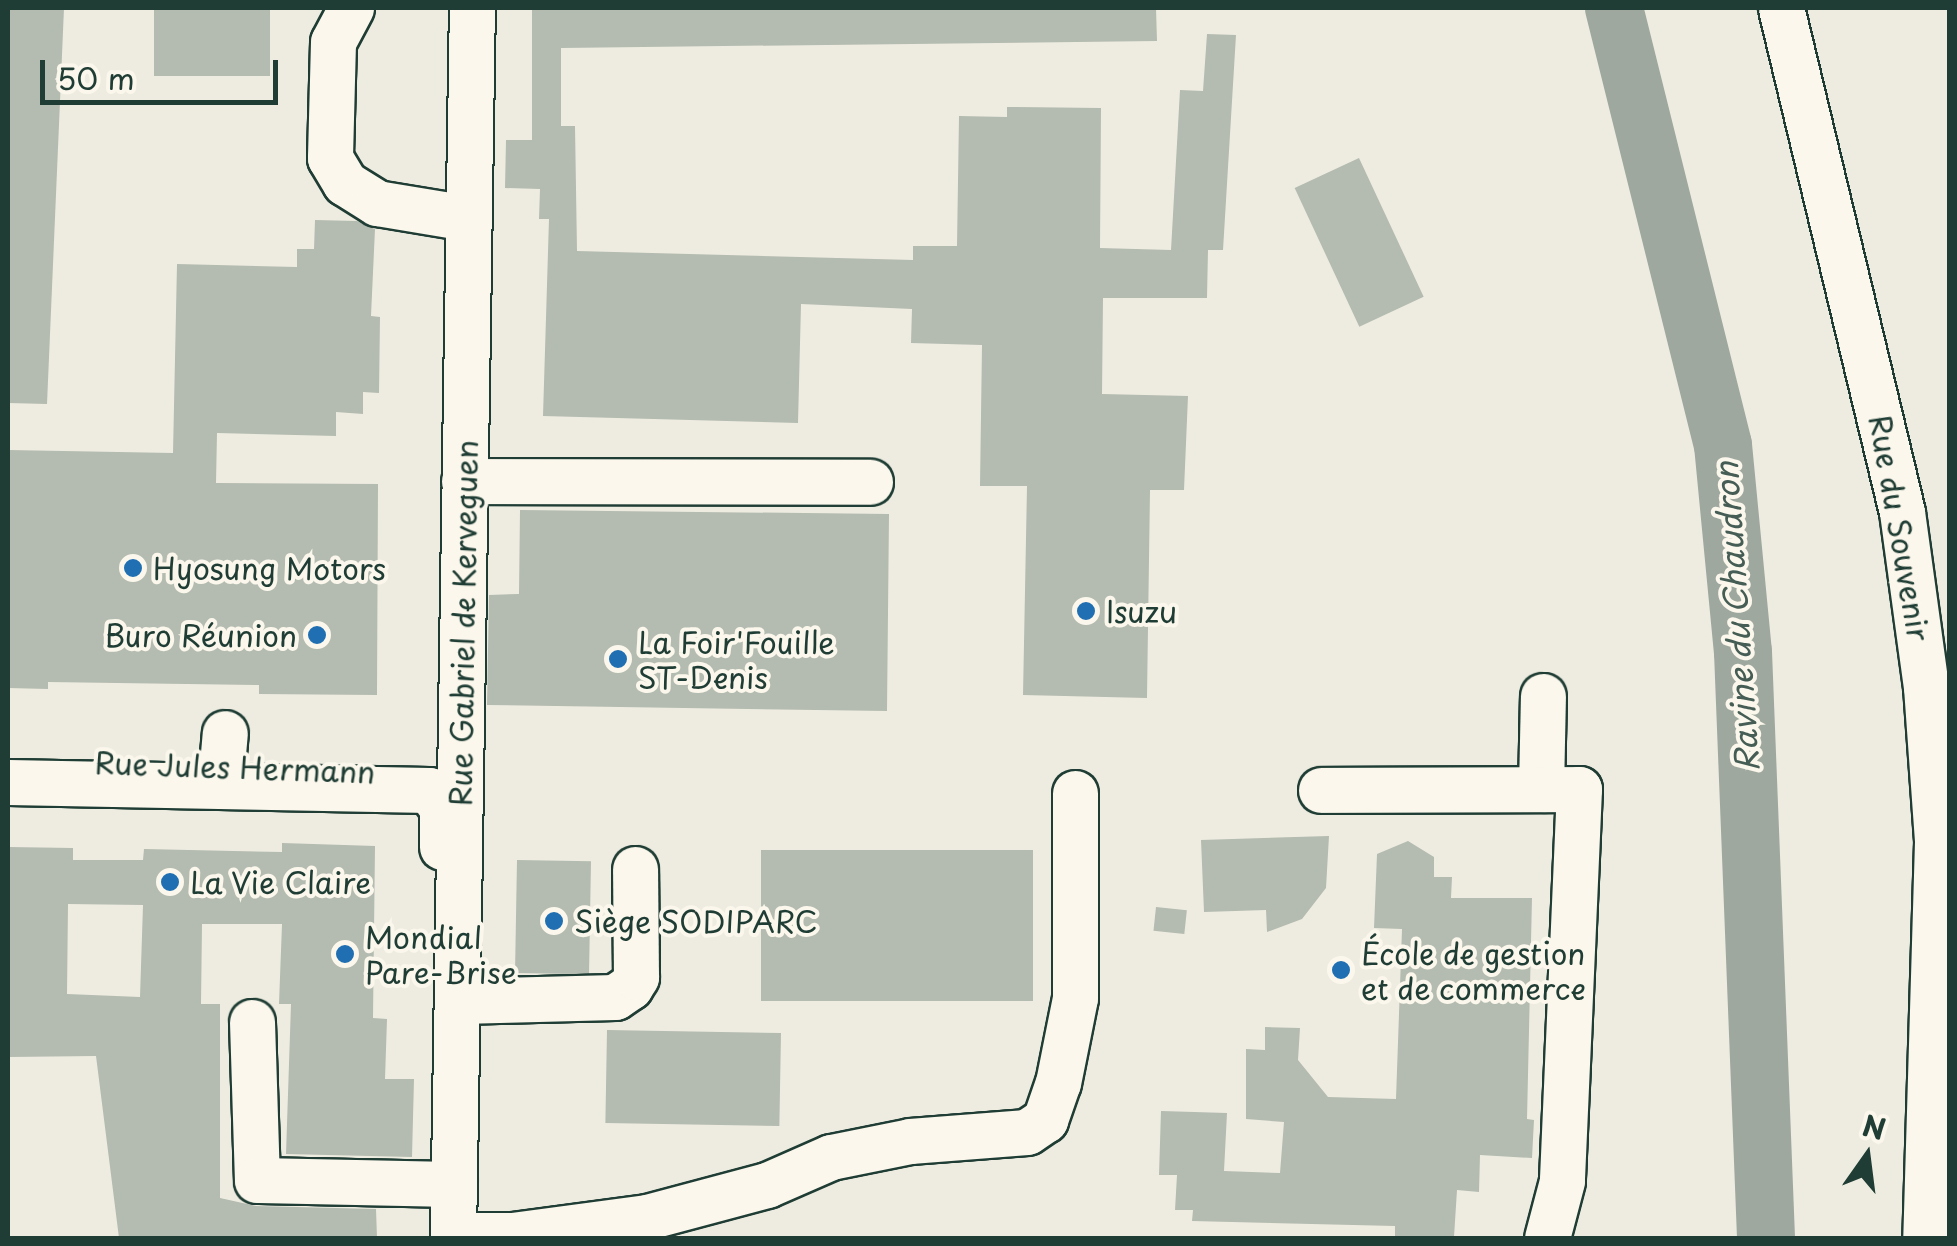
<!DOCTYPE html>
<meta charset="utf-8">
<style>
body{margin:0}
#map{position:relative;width:1957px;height:1246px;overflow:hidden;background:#eeece1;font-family:"Playpen Sans",sans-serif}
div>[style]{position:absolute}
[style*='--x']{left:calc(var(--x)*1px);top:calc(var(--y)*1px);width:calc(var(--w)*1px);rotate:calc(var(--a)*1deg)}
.river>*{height:58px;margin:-29px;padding:0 29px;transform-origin:29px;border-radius:29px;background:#9fa89f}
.building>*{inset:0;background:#b4bbb0;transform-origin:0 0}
.roads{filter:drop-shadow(2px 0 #1f3d34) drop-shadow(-2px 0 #1f3d34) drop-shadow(0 2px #1f3d34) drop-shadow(0 -2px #1f3d34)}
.minor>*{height:45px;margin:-22.5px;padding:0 22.5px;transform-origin:22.5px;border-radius:22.5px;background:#fbf7ec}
.dots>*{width:28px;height:28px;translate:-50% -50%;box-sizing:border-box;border:5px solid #fbf7ec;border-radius:50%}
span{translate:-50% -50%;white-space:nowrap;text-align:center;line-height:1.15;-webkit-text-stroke:8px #fbf7ec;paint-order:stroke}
.street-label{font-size:30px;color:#1f3d34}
.poi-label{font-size:30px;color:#1f3d34}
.left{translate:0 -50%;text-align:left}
.right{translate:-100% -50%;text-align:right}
.water-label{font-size:32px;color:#455d54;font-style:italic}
.frame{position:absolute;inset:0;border:10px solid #1f3d34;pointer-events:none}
.north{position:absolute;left:1817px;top:1106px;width:100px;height:100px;-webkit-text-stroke:8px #fbf7ec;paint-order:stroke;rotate:14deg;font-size:28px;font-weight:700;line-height:40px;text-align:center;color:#1f3d34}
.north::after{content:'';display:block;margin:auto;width:35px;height:45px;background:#1f3d34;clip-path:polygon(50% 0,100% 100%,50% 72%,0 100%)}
.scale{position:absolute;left:40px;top:60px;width:238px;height:45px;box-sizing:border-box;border:5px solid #1f3d34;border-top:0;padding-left:12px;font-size:30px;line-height:35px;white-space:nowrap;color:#1f3d34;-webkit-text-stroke:8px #fbf7ec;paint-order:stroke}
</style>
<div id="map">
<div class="river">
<i style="--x:1614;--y:8;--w:450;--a:76"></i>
<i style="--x:1723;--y:445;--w:208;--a:84.5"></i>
<i style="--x:1743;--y:652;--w:586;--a:87.75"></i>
</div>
<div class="building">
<i style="clip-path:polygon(8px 8px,64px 8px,47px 404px,8px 403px)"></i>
<i style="left:154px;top:8px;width:116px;height:68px"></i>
<i style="clip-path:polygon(532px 8px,1156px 8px,1157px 41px,561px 48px,561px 126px,575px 126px,577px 251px,913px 260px,913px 246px,957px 246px,959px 116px,1007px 117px,1007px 107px,1101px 108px,1100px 248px,1171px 250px,1180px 90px,1203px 91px,1207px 34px,1236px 35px,1223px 250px,1208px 250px,1207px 298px,1103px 298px,1102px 394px,1188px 396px,1184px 490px,1150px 490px,1147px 698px,1023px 695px,1027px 486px,980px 486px,982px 345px,911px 343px,912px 309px,801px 304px,798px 423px,543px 416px,549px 219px,539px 219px,540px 189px,505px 188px,506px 140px,532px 140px)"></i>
<i style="left:1359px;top:158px;width:153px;height:71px;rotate:65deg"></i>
<i style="clip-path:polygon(315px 220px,357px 221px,375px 229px,371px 316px,380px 317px,379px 393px,363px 392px,363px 414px,336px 412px,336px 436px,217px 433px,216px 483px,378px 484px,377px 695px,259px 694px,259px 685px,48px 682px,48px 689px,8px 688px,8px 450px,173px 453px,177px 264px,297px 267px,297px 249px,314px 249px)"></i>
<i style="clip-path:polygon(520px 510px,889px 514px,887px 711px,487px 705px,489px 595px,519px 594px)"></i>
<i style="clip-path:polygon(1329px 836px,1326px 888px,1302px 919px,1267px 932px,1266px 910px,1204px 912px,1201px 840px)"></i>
<i style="clip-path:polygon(1408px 841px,1434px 857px,1434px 877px,1452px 877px,1451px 898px,1532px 898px,1527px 1119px,1534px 1120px,1532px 1158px,1480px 1155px,1479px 1192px,1457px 1190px,1454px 1237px,1395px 1236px,1395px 1226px,1192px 1221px,1193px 1210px,1175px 1210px,1177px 1175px,1159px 1175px,1161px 1111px,1227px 1113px,1224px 1171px,1280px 1173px,1284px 1122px,1246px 1119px,1246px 1049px,1265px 1050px,1265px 1027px,1300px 1028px,1298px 1060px,1328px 1097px,1396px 1099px,1402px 929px,1374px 928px,1377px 854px)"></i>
<i style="clip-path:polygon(evenodd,282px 843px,375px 846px,373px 1018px,387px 1019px,385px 1079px,414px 1079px,412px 1157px,286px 1154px,291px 1004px,279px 1004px,282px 924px,202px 924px,201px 1004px,220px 1004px,220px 1198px,256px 1206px,376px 1209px,377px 1238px,119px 1238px,96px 1056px,8px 1057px,8px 847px,73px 848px,73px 860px,143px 860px,144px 849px,282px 852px,282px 843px,68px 904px,143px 905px,140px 997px,67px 994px,68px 904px)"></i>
<i style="left:761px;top:850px;width:272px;height:151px"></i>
<i style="left:517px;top:860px;width:74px;height:113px;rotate:1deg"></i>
<i style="left:1156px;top:907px;width:31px;height:24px;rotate:6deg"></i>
<i style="left:607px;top:1030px;width:174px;height:93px;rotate:1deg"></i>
</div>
<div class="roads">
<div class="minor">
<i style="--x:351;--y:8;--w:38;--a:118"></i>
<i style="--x:333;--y:42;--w:116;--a:91.5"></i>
<i style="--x:330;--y:158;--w:29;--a:59"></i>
<i style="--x:345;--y:183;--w:38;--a:32"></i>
<i style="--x:377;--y:203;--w:92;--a:9.4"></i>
<i style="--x:1781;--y:8;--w:518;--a:76.5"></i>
<i style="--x:1902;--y:512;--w:177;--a:82.2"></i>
<i style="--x:1926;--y:687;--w:155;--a:85.9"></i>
<i style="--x:1937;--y:842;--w:396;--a:91.7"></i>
<i style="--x:464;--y:481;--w:406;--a:0.1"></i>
<i style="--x:222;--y:765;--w:32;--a:-85"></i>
<i style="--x:8;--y:782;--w:421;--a:1.1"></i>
<i style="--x:429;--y:790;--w:22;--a:54"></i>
<i style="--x:442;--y:808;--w:39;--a:90"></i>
<i style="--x:1541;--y:789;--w:93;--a:-88.8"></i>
<i style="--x:1321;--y:790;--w:258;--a:-0.2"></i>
<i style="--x:1579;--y:789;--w:392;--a:92.5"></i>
<i style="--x:1562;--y:1181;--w:59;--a:104.7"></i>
<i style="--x:460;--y:1001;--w:155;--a:-1.5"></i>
<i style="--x:615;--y:997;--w:18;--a:-34"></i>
<i style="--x:630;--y:987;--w:12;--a:-59"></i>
<i style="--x:636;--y:977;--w:108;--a:-90.5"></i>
<i style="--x:252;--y:1022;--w:158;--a:88.2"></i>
<i style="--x:257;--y:1180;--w:197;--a:1.2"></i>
<i style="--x:453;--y:1235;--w:59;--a:0"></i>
<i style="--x:512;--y:1235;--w:136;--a:-7.6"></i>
<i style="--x:647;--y:1217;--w:124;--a:-14.9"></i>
<i style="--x:767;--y:1185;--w:70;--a:-23.6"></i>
<i style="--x:831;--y:1157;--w:81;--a:-11.4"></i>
<i style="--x:910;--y:1141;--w:117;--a:-4.4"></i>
<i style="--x:1027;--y:1132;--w:22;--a:-34"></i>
<i style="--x:1045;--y:1120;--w:39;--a:-71"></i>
<i style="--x:1058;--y:1083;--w:87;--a:-78.7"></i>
<i style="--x:1075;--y:998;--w:205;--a:-90"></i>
<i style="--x:453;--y:1238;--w:1230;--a:-89.12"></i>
</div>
</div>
<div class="dots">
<i style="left:133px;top:568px;background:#1f6fb2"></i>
<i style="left:1086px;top:611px;background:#1f6fb2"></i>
<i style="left:317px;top:635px;background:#1f6fb2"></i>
<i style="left:618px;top:659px;background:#1f6fb2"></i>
<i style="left:170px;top:882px;background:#1f6fb2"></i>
<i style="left:554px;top:921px;background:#1f6fb2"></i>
<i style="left:345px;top:954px;background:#1f6fb2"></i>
<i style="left:1341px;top:970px;background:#1f6fb2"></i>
</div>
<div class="street-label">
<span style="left:1900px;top:528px;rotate:80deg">Rue du Souvenir</span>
<span style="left:463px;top:623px;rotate:-89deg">Rue Gabriel de Kerveguen</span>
<span style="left:235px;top:767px;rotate:2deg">Rue Jules Hermann</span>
</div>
<div class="poi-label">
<span class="left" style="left:153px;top:568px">Hyosung Motors</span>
<span class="left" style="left:1106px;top:611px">Isuzu</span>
<span class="right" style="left:297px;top:635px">Buro Réunion</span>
<span class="left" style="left:638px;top:659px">La Foir'Fouille<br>ST-Denis</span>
<span class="left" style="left:190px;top:882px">La Vie Claire</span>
<span class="left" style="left:574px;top:921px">Siège SODIPARC</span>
<span class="left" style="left:365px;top:954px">Mondial<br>Pare-Brise</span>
<span class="left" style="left:1361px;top:970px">École de gestion<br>et de commerce</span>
</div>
<div class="water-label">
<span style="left:1736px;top:617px;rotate:-94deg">Ravine du Chaudron</span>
</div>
<div class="frame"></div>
<div class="north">N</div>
<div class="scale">50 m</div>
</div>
